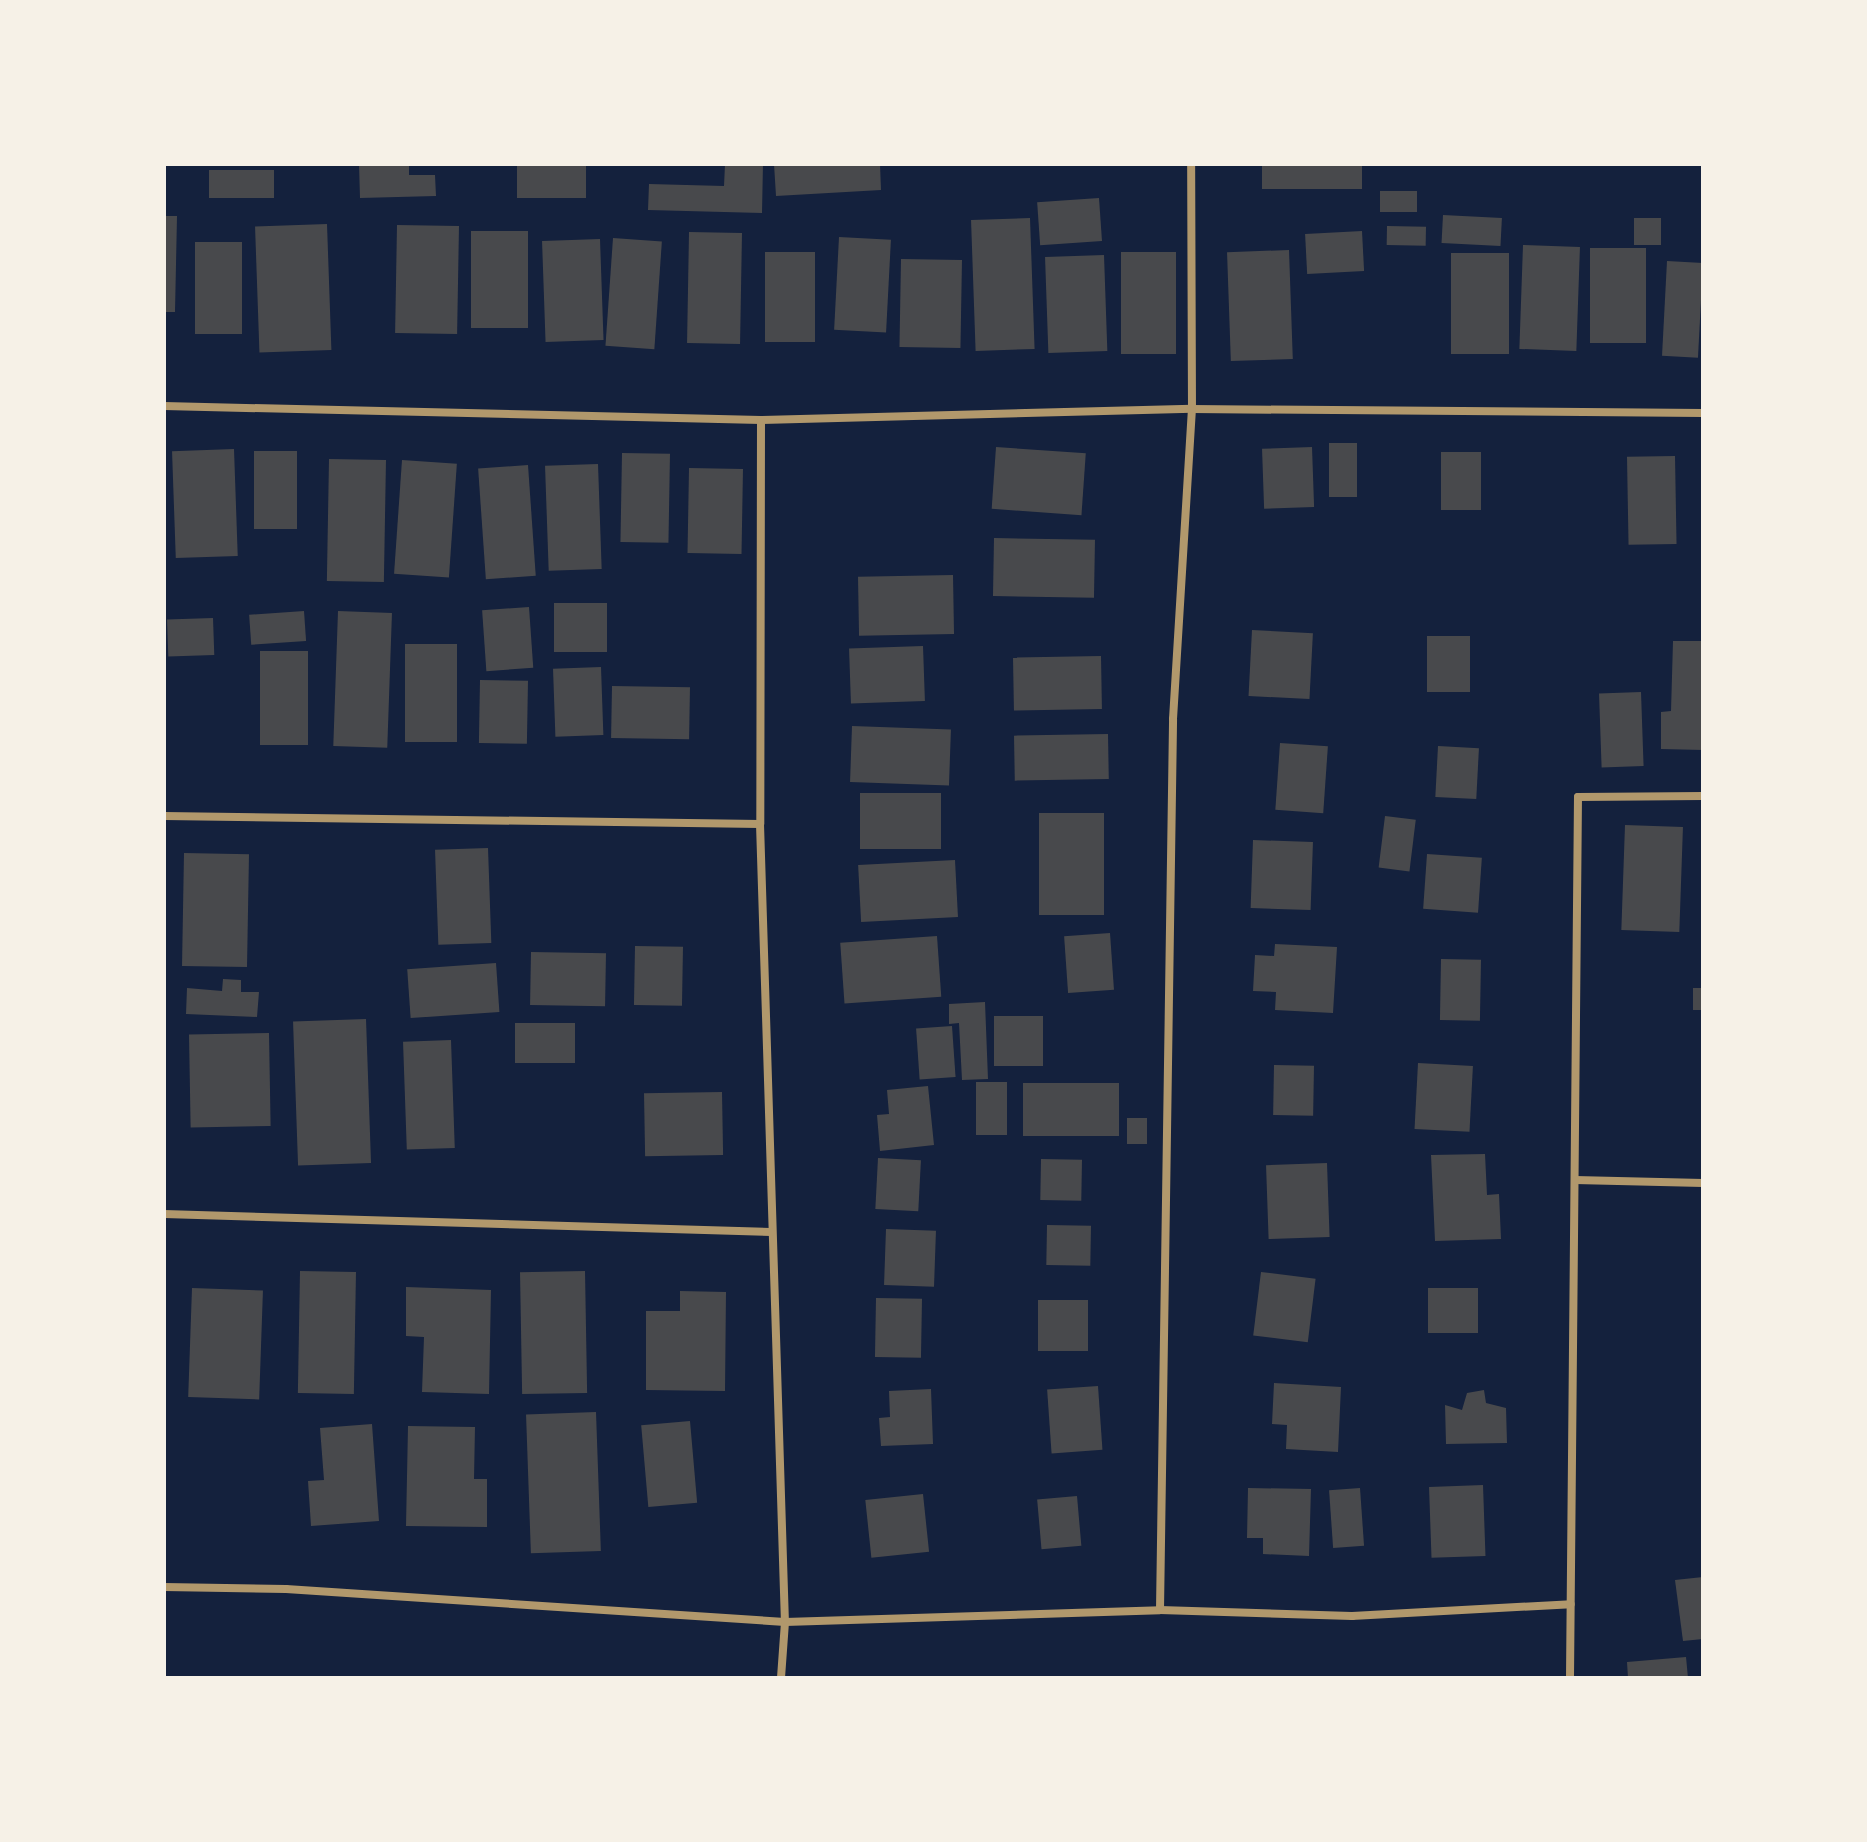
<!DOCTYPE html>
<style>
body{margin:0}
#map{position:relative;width:1867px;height:1842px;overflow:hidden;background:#14213d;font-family:Mulish,sans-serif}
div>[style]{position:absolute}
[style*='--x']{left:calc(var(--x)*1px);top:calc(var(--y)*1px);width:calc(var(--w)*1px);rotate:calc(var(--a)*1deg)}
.building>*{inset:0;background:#48494c;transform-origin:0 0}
.minor>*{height:8px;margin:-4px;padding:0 4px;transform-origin:4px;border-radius:4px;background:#b1986c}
span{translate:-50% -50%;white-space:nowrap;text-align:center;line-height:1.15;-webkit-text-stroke:6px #f6f1e7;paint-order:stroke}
.frame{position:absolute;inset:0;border:166px solid #f6f1e7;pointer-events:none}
</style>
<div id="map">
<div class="building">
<i style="clip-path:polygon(359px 164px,409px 164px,409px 175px,435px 175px,436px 196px,360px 198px)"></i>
<i style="left:517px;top:164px;width:69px;height:34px"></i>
<i style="clip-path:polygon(725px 164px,763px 164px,762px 213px,648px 210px,649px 184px,724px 186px)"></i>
<i style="clip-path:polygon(774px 164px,880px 164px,881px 190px,776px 196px)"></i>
<i style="left:1262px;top:164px;width:100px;height:25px"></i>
<i style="left:209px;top:170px;width:65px;height:28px"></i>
<i style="left:1417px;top:191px;width:21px;height:37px;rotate:90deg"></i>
<i style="left:1099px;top:198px;width:43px;height:62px;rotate:86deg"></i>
<i style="left:1443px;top:215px;width:59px;height:28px;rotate:3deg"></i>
<i style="clip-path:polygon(164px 216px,177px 216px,175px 312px,164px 312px)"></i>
<i style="left:1030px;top:218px;width:131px;height:59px;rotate:88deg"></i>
<i style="left:1634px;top:218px;width:27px;height:27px"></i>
<i style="left:327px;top:224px;width:126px;height:72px;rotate:88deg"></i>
<i style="left:397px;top:225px;width:62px;height:108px;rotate:1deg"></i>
<i style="left:1387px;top:226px;width:39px;height:19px;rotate:1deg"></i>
<i style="left:471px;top:231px;width:57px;height:97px"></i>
<i style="left:1362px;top:231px;width:40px;height:57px;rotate:87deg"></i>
<i style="left:689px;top:232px;width:53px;height:111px;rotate:1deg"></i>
<i style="left:839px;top:237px;width:52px;height:93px;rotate:3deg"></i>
<i style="left:613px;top:238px;width:49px;height:108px;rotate:4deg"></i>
<i style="left:600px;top:239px;width:101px;height:58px;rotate:88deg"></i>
<i style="left:195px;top:242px;width:47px;height:92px"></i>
<i style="left:1523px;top:245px;width:57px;height:104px;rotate:2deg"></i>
<i style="left:1590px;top:248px;width:56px;height:95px"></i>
<i style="left:1289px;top:250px;width:109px;height:62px;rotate:88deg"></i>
<i style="left:765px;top:252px;width:50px;height:90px"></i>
<i style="left:1121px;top:252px;width:55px;height:102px"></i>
<i style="left:1451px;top:253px;width:58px;height:101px"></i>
<i style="left:1104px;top:255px;width:96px;height:59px;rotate:88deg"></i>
<i style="left:901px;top:259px;width:61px;height:88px;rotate:1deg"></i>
<i style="left:1667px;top:261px;width:36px;height:95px;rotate:3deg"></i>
<i style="left:1329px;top:443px;width:28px;height:54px"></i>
<i style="left:996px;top:447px;width:90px;height:62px;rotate:4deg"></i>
<i style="left:1312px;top:447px;width:60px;height:50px;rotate:88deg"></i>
<i style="left:234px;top:449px;width:107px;height:62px;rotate:88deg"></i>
<i style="left:254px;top:451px;width:43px;height:78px"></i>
<i style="left:1441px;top:452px;width:40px;height:58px"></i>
<i style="left:622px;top:453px;width:48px;height:89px;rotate:1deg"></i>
<i style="left:1675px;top:456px;width:88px;height:48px;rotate:89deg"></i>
<i style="left:329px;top:459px;width:57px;height:122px;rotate:1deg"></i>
<i style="left:402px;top:460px;width:55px;height:114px;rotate:4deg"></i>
<i style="left:598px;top:464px;width:105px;height:53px;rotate:88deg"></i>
<i style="left:528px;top:465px;width:111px;height:50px;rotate:86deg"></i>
<i style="left:689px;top:468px;width:54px;height:85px;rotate:1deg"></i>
<i style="left:994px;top:538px;width:101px;height:58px;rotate:1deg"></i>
<i style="left:953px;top:575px;width:59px;height:95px;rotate:89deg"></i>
<i style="left:607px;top:603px;width:49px;height:53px;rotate:90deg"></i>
<i style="left:529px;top:607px;width:61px;height:47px;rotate:86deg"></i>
<i style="left:304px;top:611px;width:30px;height:55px;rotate:86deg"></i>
<i style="left:338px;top:611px;width:54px;height:135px;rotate:2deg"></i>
<i style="left:213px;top:618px;width:37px;height:46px;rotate:88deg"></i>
<i style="left:1252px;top:630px;width:61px;height:66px;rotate:3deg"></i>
<i style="left:1427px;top:636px;width:43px;height:56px"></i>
<i style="clip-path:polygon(1673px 641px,1703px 641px,1703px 750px,1661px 749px,1661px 712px,1671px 711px)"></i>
<i style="left:405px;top:644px;width:52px;height:98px"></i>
<i style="left:923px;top:646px;width:55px;height:74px;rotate:88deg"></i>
<i style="left:260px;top:651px;width:48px;height:94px"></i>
<i style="left:1101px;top:656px;width:53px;height:88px;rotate:89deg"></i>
<i style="left:601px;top:667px;width:68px;height:48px;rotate:88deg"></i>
<i style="left:480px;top:680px;width:48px;height:63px;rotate:1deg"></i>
<i style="left:612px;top:686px;width:78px;height:52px;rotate:1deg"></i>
<i style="left:1641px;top:692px;width:74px;height:42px;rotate:88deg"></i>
<i style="left:852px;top:726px;width:99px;height:56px;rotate:2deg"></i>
<i style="left:1108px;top:734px;width:45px;height:94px;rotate:89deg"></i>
<i style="left:1280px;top:743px;width:48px;height:67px;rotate:4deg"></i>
<i style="left:1438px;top:746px;width:41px;height:51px;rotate:3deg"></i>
<i style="left:860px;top:793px;width:81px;height:56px"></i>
<i style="left:1039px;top:813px;width:65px;height:102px"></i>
<i style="left:1385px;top:816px;width:31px;height:52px;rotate:7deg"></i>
<i style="left:1625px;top:825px;width:58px;height:105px;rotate:2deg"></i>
<i style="left:1253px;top:840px;width:60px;height:68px;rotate:2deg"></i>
<i style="left:488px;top:848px;width:95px;height:53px;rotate:88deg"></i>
<i style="left:184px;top:853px;width:65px;height:113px;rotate:1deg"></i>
<i style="left:1427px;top:854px;width:55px;height:55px;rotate:4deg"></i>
<i style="left:955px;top:860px;width:57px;height:97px;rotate:87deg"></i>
<i style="left:1110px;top:933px;width:57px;height:46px;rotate:86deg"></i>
<i style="left:937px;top:936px;width:61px;height:97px;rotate:86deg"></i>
<i style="clip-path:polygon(1275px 944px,1337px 947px,1333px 1013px,1275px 1010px,1276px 992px,1253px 991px,1255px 955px,1274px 956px)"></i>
<i style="left:635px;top:946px;width:48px;height:59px;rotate:1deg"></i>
<i style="left:531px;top:952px;width:75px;height:53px;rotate:1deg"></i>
<i style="left:1441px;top:959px;width:40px;height:61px;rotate:1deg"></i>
<i style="left:496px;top:963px;width:49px;height:89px;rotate:86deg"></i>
<i style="clip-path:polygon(223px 979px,241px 980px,241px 992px,259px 992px,257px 1017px,186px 1014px,187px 988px,222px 991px)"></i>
<i style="left:1693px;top:988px;width:10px;height:22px"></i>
<i style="clip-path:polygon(985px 1002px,988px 1079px,962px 1080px,959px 1023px,949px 1024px,949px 1004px)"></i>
<i style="left:1043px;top:1016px;width:50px;height:49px;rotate:90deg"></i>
<i style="left:366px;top:1019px;width:144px;height:73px;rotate:88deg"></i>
<i style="left:515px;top:1023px;width:60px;height:40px"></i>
<i style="left:952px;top:1026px;width:51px;height:36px;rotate:86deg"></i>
<i style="left:269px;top:1033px;width:93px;height:80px;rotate:89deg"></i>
<i style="left:451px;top:1040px;width:108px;height:48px;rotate:88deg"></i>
<i style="left:1418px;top:1063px;width:55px;height:66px;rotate:3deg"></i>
<i style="left:1274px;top:1065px;width:40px;height:50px;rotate:1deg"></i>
<i style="left:976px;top:1082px;width:31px;height:53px"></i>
<i style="left:1023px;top:1083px;width:96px;height:53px"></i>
<i style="clip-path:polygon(928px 1086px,934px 1145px,880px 1151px,877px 1115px,889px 1114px,887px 1090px)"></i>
<i style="left:722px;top:1092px;width:63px;height:78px;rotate:89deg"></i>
<i style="left:1127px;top:1118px;width:20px;height:26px"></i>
<i style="clip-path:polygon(1485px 1154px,1487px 1195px,1499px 1194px,1501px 1239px,1435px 1241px,1431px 1155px)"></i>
<i style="left:878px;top:1158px;width:43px;height:51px;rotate:3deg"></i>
<i style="left:1041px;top:1159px;width:41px;height:41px;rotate:1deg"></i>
<i style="left:1327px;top:1163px;width:74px;height:61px;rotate:88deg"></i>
<i style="left:1047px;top:1225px;width:44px;height:40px;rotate:1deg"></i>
<i style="left:886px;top:1229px;width:50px;height:56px;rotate:2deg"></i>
<i style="left:300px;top:1271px;width:56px;height:122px;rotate:1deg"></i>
<i style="left:585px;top:1271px;width:122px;height:65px;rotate:89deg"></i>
<i style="left:1261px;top:1272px;width:55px;height:64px;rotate:7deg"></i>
<i style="clip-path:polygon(406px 1287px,491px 1290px,489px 1394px,422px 1392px,424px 1337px,406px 1336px)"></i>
<i style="left:192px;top:1288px;width:71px;height:109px;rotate:2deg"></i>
<i style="left:1428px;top:1288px;width:50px;height:45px"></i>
<i style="clip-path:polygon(680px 1291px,726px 1292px,725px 1391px,646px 1390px,646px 1311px,680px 1311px)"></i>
<i style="left:876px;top:1298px;width:46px;height:59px;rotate:1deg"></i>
<i style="left:1038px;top:1300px;width:50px;height:51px"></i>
<i style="clip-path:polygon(1274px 1383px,1341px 1387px,1338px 1452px,1286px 1449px,1287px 1425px,1272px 1424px)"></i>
<i style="left:1098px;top:1386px;width:64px;height:51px;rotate:86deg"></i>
<i style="clip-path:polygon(931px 1389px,933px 1444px,881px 1446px,879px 1418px,890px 1417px,889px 1391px)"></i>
<i style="clip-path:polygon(1484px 1390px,1486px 1403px,1506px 1408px,1507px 1443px,1446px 1444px,1445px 1405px,1462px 1410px,1467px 1393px)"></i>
<i style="left:596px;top:1412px;width:139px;height:70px;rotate:88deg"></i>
<i style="left:690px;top:1421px;width:82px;height:49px;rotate:85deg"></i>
<i style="clip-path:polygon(372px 1424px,379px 1521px,311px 1526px,308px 1481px,324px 1480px,320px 1428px)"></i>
<i style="clip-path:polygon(408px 1426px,475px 1427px,474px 1479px,487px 1479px,487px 1527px,406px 1526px)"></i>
<i style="left:1483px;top:1485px;width:71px;height:54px;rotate:88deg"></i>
<i style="clip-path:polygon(1248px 1488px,1311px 1489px,1309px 1556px,1263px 1554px,1263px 1538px,1247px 1538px)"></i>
<i style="left:1360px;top:1488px;width:58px;height:31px;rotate:86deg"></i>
<i style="left:923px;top:1494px;width:58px;height:58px;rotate:84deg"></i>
<i style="left:1077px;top:1496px;width:50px;height:40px;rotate:85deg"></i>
<i style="clip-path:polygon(1703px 1577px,1703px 1639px,1683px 1641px,1675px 1580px)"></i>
<i style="clip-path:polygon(1686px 1657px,1688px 1678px,1628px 1678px,1627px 1662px)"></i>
</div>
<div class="minor">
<i style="--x:164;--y:406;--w:597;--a:1.34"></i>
<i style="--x:761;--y:420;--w:431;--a:-1.5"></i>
<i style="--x:1192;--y:409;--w:511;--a:0.45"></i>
<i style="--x:761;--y:420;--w:404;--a:90.1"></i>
<i style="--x:760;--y:824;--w:798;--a:88.21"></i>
<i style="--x:785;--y:1622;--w:56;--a:94.1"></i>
<i style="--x:164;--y:816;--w:596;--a:0.77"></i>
<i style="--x:1575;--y:1180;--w:128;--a:1.3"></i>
<i style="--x:164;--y:1214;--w:607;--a:1.7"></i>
<i style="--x:164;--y:1587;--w:122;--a:0.9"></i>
<i style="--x:286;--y:1589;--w:500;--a:3.78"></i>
<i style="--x:785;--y:1622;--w:375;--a:-1.8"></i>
<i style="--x:1160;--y:1610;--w:192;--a:1.8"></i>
<i style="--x:1352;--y:1616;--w:219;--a:-3.1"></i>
<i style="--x:1160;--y:1610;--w:891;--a:-89.16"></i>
<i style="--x:1173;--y:719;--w:311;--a:-86.5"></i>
<i style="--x:1192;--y:409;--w:245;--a:-90.2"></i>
<i style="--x:1570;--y:1678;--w:881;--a:-89.48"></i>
<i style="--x:1578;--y:797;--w:125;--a:-0.5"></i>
</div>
<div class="frame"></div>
</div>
